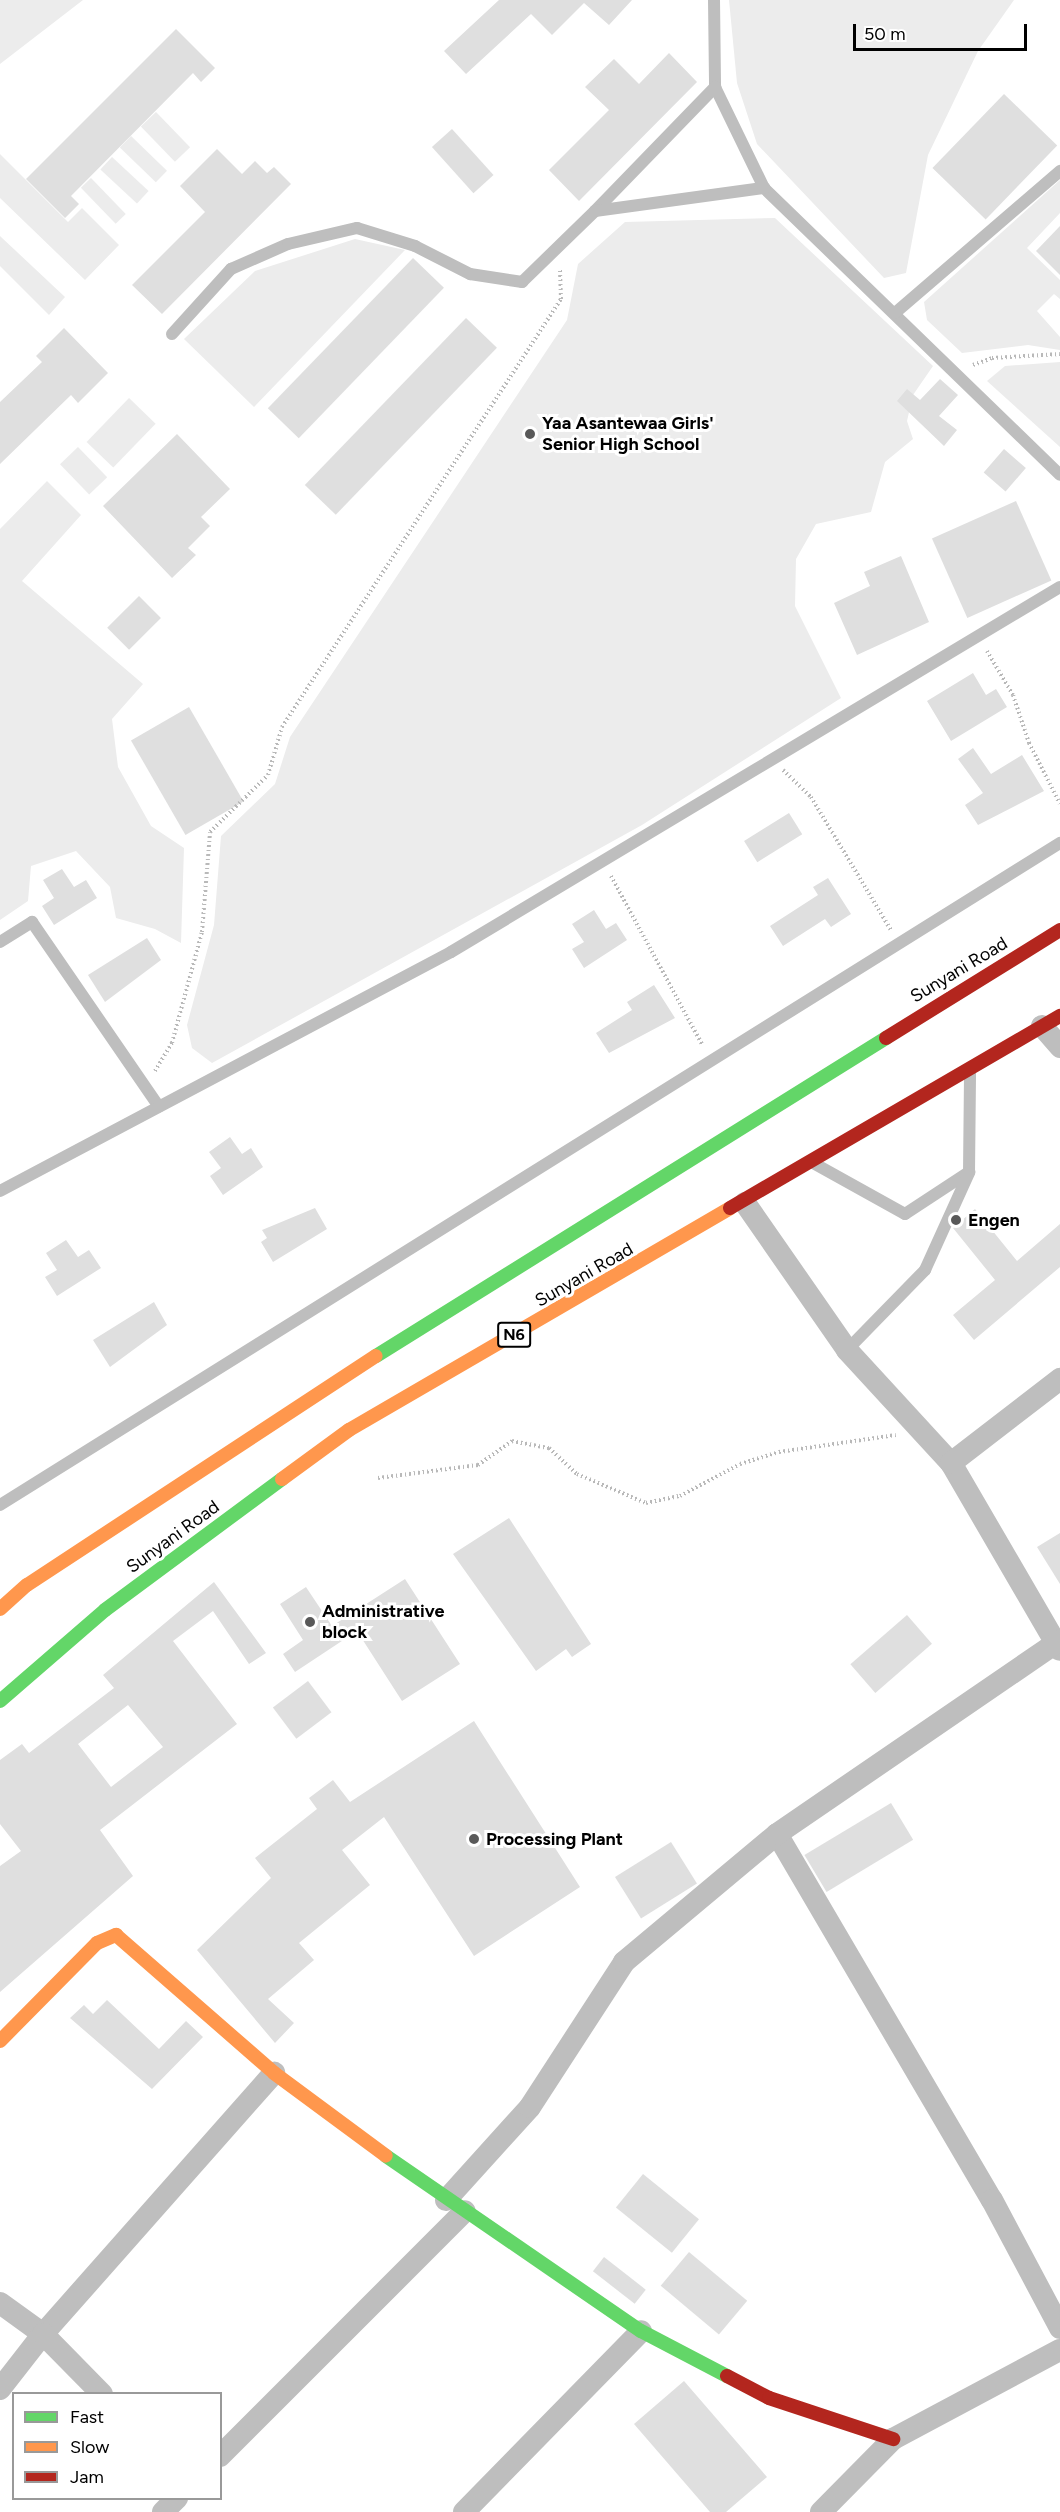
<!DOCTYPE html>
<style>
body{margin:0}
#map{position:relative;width:1060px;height:2512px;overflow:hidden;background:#fff;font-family:Figtree,sans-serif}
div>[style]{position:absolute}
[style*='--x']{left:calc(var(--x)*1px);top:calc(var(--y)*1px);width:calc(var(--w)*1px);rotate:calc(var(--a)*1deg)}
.green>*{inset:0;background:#ececec;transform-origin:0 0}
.building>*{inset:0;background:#dfdfdf;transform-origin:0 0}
.path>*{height:4px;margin-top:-2px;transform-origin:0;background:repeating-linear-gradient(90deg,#b9b9b9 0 1.5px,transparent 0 4.5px)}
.lane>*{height:12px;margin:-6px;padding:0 6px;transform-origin:6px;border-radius:6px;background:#bebebe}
.street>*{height:22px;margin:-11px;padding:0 11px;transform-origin:11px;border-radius:11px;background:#bebebe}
.fast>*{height:14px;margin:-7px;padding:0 7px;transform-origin:7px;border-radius:7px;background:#63d668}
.slow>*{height:14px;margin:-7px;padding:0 7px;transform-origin:7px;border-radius:7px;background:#ff974d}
.jam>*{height:14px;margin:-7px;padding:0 7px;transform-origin:7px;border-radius:7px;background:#b3261e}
.dots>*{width:16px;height:16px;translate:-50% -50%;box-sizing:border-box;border:3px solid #fff;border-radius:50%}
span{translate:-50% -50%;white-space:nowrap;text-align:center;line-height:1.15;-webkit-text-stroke:6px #fff;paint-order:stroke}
.shield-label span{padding:2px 4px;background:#fff;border:2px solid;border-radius:4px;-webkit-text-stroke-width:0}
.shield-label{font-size:16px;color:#000;font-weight:700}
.poi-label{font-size:18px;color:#000;font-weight:700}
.left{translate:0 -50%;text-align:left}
.street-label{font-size:18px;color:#000}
.legend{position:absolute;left:12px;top:2392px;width:210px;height:108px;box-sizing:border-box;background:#fff;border:2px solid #999;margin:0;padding:8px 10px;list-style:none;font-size:18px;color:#000}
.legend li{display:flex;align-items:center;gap:12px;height:30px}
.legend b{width:30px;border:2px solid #999}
.scale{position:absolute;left:853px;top:24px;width:174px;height:27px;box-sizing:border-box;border:3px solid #000;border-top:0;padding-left:8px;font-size:18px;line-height:21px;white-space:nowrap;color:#000;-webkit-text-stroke:4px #fff;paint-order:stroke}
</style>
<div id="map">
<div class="green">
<i style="clip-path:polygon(0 0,83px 0,0 64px)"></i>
<i style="clip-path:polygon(729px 0,1014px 0,978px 51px,928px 155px,906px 273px,884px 278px,757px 144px,737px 83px)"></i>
<i style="left:156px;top:112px;width:49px;height:21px;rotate:46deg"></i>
<i style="left:131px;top:136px;width:50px;height:16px;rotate:44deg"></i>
<i style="clip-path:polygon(0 154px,68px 222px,82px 208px,119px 245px,85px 280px,0 198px)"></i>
<i style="left:112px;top:157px;width:50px;height:17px;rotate:43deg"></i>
<i style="left:91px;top:178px;width:50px;height:14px;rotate:46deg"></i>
<i style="clip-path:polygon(1060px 180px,1060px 213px,1027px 248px,1060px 280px,1060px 299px,1054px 294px,1037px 311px,1060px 337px,1060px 350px,1028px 345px,962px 353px,927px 320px,924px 302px)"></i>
<i style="clip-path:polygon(775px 218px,933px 366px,913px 395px,907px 421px,913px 439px,885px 462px,871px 512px,816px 524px,796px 559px,795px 606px,841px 698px,642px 825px,212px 1063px,192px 1048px,187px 1025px,214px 925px,221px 836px,275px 784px,290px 737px,567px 320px,578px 264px,625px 222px)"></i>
<i style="clip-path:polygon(0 236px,65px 297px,49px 315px,0 266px)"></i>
<i style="clip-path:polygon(355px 239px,405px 250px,254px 407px,184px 339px,255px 271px)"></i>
<i style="clip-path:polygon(1060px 362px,1060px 447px,987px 381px,1005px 366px)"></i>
<i style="left:129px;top:398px;width:37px;height:61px;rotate:44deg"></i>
<i style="left:78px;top:447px;width:42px;height:25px;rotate:46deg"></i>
<i style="clip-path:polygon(47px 481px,81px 515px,22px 581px,143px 684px,112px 719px,118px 767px,151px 826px,184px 848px,181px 943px,155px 929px,116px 918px,110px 887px,76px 851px,31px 866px,28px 901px,0 920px,0 529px)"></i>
</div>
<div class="building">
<i style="clip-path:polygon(499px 0,632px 0,609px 25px,584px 3px,552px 35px,531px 14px,466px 74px,444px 51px)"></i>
<i style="clip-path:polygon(176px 29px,215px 68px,201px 82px,193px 73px,71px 196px,79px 204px,65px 218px,26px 179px)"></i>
<i style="clip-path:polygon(669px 53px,697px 82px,579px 201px,549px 170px,609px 110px,585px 87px,614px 59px,639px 84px)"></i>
<i style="left:1004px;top:94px;width:74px;height:103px;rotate:44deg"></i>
<i style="left:452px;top:129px;width:62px;height:27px;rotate:48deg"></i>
<i style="clip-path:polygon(217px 149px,242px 174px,255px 161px,267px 173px,274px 167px,291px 184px,162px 314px,132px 285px,205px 212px,180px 186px)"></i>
<i style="clip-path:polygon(1060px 226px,1060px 275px,1036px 251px)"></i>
<i style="left:413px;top:258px;width:43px;height:209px;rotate:44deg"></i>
<i style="left:466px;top:318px;width:43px;height:232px;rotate:44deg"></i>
<i style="clip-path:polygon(64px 328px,108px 373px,78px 403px,71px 395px,0 464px,0 402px,42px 362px,36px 356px)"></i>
<i style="clip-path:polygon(940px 379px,958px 395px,939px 416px,957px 430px,944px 446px,897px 401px,907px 389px,920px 400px)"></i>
<i style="clip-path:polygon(177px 434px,230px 489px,201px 517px,210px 526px,188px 548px,196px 555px,172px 578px,103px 506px)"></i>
<i style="left:1004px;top:449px;width:29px;height:31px;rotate:41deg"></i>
<i style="left:1016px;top:501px;width:87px;height:92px;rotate:66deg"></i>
<i style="clip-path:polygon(901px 556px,929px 622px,857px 655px,834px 603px,870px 586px,864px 572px)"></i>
<i style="left:139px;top:596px;width:31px;height:45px;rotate:45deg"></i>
<i style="clip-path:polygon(973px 673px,986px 695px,996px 689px,1007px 707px,951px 741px,927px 701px)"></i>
<i style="left:189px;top:707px;width:109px;height:67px;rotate:60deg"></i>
<i style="clip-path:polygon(973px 748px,991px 774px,1022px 755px,1044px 791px,978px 825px,965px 805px,983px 793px,958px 759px)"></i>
<i style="left:789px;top:813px;width:25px;height:53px;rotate:58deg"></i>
<i style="clip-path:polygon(62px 869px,74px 887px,86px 880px,97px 898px,54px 925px,42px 906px,54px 898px,43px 880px)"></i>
<i style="clip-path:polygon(828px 878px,851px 914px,831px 927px,825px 919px,783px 946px,770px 926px,818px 895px,813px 887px)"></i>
<i style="clip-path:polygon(594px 910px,606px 929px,616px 923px,627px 940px,584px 968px,572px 949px,584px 942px,572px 924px)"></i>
<i style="clip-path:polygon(147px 938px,161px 960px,105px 1002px,88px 975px)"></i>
<i style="clip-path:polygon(654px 985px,675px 1018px,609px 1053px,596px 1033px,632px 1010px,627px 1002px)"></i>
<i style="clip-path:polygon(230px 1137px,242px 1154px,251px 1148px,263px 1167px,223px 1195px,210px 1176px,221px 1168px,209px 1152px)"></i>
<i style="clip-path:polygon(315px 1208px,327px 1229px,273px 1262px,261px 1242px,267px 1238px,262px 1230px)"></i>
<i style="clip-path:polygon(975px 1209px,1017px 1261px,1060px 1224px,1060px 1267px,974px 1340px,953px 1315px,995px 1280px,953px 1228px)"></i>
<i style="clip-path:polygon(66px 1240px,78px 1257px,89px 1250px,101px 1268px,57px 1296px,45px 1277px,57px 1270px,46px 1253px)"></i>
<i style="clip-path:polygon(154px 1302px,167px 1325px,110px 1367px,93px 1340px)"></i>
<i style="clip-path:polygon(509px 1518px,591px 1644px,572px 1657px,566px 1649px,536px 1671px,453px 1554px)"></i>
<i style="clip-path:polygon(1060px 1533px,1060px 1584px,1037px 1547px)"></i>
<i style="clip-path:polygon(405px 1579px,460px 1664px,402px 1701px,357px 1631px,295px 1672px,283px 1654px,303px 1640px,280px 1604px,306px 1587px,332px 1626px)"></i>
<i style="clip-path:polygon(evenodd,214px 1582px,266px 1653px,249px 1664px,213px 1611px,173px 1641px,237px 1724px,100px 1830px,133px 1876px,0 1992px,0 1866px,21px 1851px,0 1824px,0 1760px,22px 1744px,29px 1753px,114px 1688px,103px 1675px,214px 1582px,128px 1705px,163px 1747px,111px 1787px,78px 1744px,128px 1705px)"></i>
<i style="left:907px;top:1615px;width:38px;height:75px;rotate:49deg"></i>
<i style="left:308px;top:1681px;width:39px;height:44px;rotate:53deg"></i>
<i style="clip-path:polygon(474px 1721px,580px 1887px,474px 1956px,384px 1817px,342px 1850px,370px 1885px,299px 1943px,314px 1960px,268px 1999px,294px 2023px,275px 2043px,197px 1950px,271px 1878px,255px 1858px,317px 1809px,309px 1798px,333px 1780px,350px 1802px)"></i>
<i style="left:891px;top:1803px;width:43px;height:101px;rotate:59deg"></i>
<i style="left:671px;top:1842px;width:49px;height:66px;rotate:58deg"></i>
<i style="clip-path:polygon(107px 2000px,159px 2049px,186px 2021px,203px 2037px,152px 2089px,70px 2018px,84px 2005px,93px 2014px)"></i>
<i style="left:643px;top:2174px;width:72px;height:43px;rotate:39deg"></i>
<i style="left:689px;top:2252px;width:76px;height:44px;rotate:40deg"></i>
<i style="left:604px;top:2257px;width:53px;height:18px;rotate:38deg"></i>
<i style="clip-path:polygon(684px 2381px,767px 2477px,726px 2512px,710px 2512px,634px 2424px)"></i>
</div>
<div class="path">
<i style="--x:973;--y:365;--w:20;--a:-20"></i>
<i style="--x:992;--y:358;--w:68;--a:-3.4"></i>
<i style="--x:987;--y:651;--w:51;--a:59.4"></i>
<i style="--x:1013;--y:695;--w:51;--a:71.6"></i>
<i style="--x:1029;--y:743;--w:68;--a:63.1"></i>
<i style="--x:783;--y:770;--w:39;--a:44"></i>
<i style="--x:811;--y:797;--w:155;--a:59"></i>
<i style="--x:611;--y:876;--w:193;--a:61.6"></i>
<i style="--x:155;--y:1071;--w:33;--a:-59"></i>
<i style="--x:172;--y:1043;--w:115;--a:-74.9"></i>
<i style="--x:202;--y:932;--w:100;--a:-85.4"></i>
<i style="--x:210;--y:832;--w:81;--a:-44.5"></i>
<i style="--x:268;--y:775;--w:50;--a:-73.7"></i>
<i style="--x:282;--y:727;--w:511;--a:-56.9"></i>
<i style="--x:561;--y:299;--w:31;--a:-92"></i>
<i style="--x:378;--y:1478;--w:101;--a:-7.4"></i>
<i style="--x:478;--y:1465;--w:42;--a:-35.2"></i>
<i style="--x:512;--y:1441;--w:38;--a:11"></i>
<i style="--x:549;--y:1448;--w:38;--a:43"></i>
<i style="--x:577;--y:1474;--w:75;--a:22.8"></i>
<i style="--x:646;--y:1503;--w:35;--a:-12"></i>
<i style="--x:680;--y:1496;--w:68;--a:-28.1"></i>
<i style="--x:740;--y:1464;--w:41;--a:-17.1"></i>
<i style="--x:779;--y:1452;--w:118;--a:-8.3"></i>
</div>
<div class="lane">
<i style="--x:714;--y:0;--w:87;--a:89.3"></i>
<i style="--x:715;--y:87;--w:112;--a:64.1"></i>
<i style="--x:764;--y:188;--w:412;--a:44.1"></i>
<i style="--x:595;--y:211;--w:173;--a:-45.9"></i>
<i style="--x:895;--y:313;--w:218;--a:-40.7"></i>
<i style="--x:172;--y:334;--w:88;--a:-47.8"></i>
<i style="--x:231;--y:269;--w:62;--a:-23.7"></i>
<i style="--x:288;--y:244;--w:71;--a:-13.1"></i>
<i style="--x:357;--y:228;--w:61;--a:17.2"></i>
<i style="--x:415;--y:246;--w:62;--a:27"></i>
<i style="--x:470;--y:274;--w:53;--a:8.7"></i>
<i style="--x:522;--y:282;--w:102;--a:-44.2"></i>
<i style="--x:595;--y:211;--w:171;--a:-7.8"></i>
<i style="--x:0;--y:942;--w:38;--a:-32"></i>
<i style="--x:32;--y:922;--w:224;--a:55.5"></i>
<i style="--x:815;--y:1164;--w:103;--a:29.1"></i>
<i style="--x:905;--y:1214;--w:77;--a:-33.3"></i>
<i style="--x:969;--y:1172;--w:100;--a:-89.4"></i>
<i style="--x:0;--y:1191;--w:510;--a:-27.92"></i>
<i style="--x:451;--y:952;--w:710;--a:-30.94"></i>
<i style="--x:847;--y:1350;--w:112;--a:-45.7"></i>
<i style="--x:925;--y:1270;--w:107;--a:-65.6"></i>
<i style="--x:0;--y:1505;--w:1250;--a:-31.99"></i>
</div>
<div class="street">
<i style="--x:1042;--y:1026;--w:28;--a:49"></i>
<i style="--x:745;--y:1203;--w:179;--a:55.2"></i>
<i style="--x:847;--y:1350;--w:154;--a:47.4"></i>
<i style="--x:951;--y:1463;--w:216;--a:59.8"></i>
<i style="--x:951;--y:1463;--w:138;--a:-37.6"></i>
<i style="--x:777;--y:1834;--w:424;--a:59.6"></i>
<i style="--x:992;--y:2200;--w:145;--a:62"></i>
<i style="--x:446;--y:2200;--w:125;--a:-47.9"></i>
<i style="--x:530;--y:2107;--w:173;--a:-57"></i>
<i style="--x:624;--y:1962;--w:199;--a:-39.9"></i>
<i style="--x:777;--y:1834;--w:343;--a:-34.4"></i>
<i style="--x:0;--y:2303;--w:53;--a:35.8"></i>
<i style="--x:43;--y:2334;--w:349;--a:-48.5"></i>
<i style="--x:0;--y:2389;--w:70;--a:-52"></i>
<i style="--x:43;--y:2334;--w:84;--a:45.5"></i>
<i style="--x:220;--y:2456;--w:346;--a:-45"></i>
<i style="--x:163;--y:2512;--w:20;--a:-45"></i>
<i style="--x:464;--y:2512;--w:253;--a:-45.6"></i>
<i style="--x:821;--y:2512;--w:103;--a:-45.4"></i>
<i style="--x:893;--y:2439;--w:189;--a:-28.1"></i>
</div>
<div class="fast">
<i style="--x:376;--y:1356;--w:601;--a:-31.94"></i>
<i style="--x:0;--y:1701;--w:139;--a:-40.9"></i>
<i style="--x:105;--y:1610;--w:220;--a:-36.5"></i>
<i style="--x:386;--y:2156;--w:309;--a:34.5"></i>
<i style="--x:641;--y:2331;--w:97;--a:27.6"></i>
</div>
<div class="slow">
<i style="--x:282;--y:1479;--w:83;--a:-36.2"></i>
<i style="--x:349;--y:1430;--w:441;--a:-30.2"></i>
<i style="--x:0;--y:1609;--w:36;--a:-42"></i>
<i style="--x:27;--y:1585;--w:417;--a:-33.3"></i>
<i style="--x:0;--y:2041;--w:138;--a:-45.3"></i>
<i style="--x:97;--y:1943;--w:21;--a:-23"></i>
<i style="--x:116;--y:1935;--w:210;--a:41.1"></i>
<i style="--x:274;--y:2073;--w:139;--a:36.5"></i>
</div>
<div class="jam">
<i style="--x:886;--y:1038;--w:205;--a:-31.8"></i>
<i style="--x:730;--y:1208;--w:382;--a:-30.2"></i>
<i style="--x:727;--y:2376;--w:47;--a:27.6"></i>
<i style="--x:769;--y:2398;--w:131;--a:18.3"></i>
</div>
<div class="dots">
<i style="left:530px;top:434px;background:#595959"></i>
<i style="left:956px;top:1220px;background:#595959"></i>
<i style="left:310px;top:1622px;background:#595959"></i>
<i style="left:474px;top:1839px;background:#595959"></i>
</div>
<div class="shield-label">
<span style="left:514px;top:1335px">N6</span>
</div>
<div class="poi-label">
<span class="left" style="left:542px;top:434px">Yaa Asantewaa Girls'<br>Senior High School</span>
<span class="left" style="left:968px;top:1220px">Engen</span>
<span class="left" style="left:322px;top:1622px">Administrative<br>block</span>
<span class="left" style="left:486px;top:1839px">Processing Plant</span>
</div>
<div class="street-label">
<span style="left:959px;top:970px;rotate:-31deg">Sunyani Road</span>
<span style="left:584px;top:1275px;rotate:-30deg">Sunyani Road</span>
<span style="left:173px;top:1537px;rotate:-36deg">Sunyani Road</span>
</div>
<ul class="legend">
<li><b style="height:8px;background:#63d668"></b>Fast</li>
<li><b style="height:8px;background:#ff974d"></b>Slow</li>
<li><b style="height:8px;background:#b3261e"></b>Jam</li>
</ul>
<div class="scale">50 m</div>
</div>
